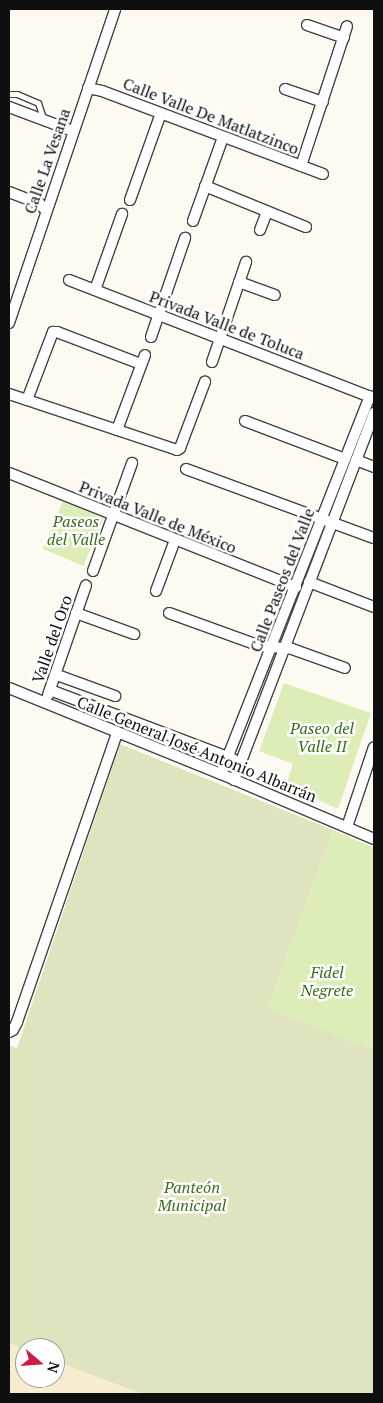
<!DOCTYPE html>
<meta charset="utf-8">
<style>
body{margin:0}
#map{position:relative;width:383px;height:1403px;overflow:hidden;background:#fffaf1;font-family:"PT Serif",serif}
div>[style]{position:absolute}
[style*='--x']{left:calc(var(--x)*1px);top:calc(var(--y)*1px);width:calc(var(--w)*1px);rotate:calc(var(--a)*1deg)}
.farmland>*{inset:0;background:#f8eccf}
.green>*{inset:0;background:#ddedb7;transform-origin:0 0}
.cemetery>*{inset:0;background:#dfe4bf}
.roads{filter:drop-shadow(1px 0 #424242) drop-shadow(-1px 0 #424242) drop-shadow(0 1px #424242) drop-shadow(0 -1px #424242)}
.lane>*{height:5px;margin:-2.5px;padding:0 2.5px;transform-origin:2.5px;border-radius:2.5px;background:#fff}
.street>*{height:10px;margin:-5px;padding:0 5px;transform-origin:5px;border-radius:5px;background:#fff}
span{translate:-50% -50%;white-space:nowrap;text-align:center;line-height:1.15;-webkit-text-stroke:5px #fff;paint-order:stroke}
.street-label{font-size:16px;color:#0f0f0f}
.park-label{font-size:16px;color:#3b6d1a;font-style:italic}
.frame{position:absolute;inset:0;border:10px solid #0f0f0f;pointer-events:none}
.north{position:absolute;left:15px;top:1338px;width:50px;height:50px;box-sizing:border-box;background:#fff;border:1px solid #9f9f9f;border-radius:50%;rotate:108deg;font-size:14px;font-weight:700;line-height:20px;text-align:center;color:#0f0f0f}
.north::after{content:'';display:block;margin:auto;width:18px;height:22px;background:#ca1c45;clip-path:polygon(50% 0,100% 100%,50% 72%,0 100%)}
</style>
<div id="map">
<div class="farmland">
<i style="clip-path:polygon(9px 1343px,25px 1350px,25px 1378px,55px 1378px,55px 1361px,142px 1394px,9px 1394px)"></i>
</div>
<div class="green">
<i style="left:63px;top:501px;width:44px;height:52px;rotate:23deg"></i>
<i style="clip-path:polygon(284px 683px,371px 713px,338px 809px,286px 785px,293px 764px,259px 751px)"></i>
<i style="clip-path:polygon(333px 830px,374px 848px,374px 1049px,268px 1008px)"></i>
</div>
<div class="cemetery">
<i style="clip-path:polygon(120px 744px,333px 830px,268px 1008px,374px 1049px,374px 1394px,142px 1394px,55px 1361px,55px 1348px,25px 1350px,9px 1343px,9px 1045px,17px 1048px)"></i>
</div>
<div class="roads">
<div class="lane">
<i style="--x:9;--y:94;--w:8;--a:0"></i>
<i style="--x:17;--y:94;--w:23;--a:23"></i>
<i style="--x:38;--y:103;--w:18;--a:71"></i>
</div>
<div class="street">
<i style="--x:307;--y:25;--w:39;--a:19"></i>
<i style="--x:88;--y:88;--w:14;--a:12"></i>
<i style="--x:102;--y:91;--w:236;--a:20.6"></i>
<i style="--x:285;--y:89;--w:40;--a:18.9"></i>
<i style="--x:9;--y:107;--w:68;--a:20.6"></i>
<i style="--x:301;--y:166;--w:147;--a:-71.8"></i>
<i style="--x:205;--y:186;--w:109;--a:22.1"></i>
<i style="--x:9;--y:192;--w:33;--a:21"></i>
<i style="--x:40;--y:204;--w:9;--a:49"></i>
<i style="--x:130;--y:200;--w:92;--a:-70.4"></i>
<i style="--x:193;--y:221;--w:89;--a:-70.3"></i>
<i style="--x:260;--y:230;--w:19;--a:-69"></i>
<i style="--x:69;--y:280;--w:327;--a:21.2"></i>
<i style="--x:239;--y:282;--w:38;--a:20"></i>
<i style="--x:95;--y:290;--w:81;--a:-70.4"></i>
<i style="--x:9;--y:323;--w:331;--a:-71.3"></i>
<i style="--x:151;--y:337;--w:105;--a:-71"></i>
<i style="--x:212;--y:362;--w:106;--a:-71.2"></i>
<i style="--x:9;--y:394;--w:177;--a:18.4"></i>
<i style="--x:177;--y:450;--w:4;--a:-34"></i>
<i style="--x:180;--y:448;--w:71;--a:-69.3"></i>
<i style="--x:27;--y:400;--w:73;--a:-69.1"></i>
<i style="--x:53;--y:332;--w:4;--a:0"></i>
<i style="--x:57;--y:332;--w:90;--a:20.9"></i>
<i style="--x:245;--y:421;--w:107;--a:20.8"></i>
<i style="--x:117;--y:430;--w:80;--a:-69.5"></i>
<i style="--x:356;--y:460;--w:19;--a:21"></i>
<i style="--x:186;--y:469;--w:200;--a:20.2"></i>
<i style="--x:9;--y:473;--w:309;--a:21.7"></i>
<i style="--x:93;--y:571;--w:115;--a:-70.1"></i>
<i style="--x:309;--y:582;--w:70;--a:21"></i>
<i style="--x:156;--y:591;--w:54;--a:-69.6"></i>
<i style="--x:76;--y:613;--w:62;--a:19.9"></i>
<i style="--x:169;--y:613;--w:97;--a:19.9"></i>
<i style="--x:260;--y:646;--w:32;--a:5"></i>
<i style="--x:292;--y:649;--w:56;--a:19.7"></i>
<i style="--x:57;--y:675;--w:62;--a:19.9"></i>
<i style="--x:9;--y:688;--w:229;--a:22.1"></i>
<i style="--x:221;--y:774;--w:166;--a:23"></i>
<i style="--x:50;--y:690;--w:196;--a:20.7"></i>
<i style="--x:48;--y:695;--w:116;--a:-70.9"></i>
<i style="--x:221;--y:774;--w:406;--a:-68.5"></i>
<i style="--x:234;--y:780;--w:393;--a:-69.1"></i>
<i style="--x:347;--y:827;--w:84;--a:-71.4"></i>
<i style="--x:9;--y:1032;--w:4;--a:-27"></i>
<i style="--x:13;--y:1030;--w:9;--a:-63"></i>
<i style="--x:17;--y:1022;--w:306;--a:-70.9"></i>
</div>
</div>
<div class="street-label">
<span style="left:211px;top:116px;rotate:21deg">Calle Valle De Matlatzinco</span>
<span style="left:47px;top:161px;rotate:-71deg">Calle La Vesana</span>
<span style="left:227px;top:325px;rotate:21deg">Privada Valle de Toluca</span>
<span style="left:158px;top:517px;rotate:22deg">Privada Valle de México</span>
<span style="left:282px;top:580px;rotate:-69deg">Calle Paseos del Valle</span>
<span style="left:52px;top:639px;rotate:-71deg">Valle del Oro</span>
<span style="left:197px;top:749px;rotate:22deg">Calle General José Antonio Albarrán</span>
</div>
<div class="park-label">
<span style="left:76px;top:530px">Paseos<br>del Valle</span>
<span style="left:322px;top:737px">Paseo del<br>Valle II</span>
<span style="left:327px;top:981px">Fidel<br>Negrete</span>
<span style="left:192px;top:1196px">Panteón<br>Municipal</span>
</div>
<div class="frame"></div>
<div class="north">N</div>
</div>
